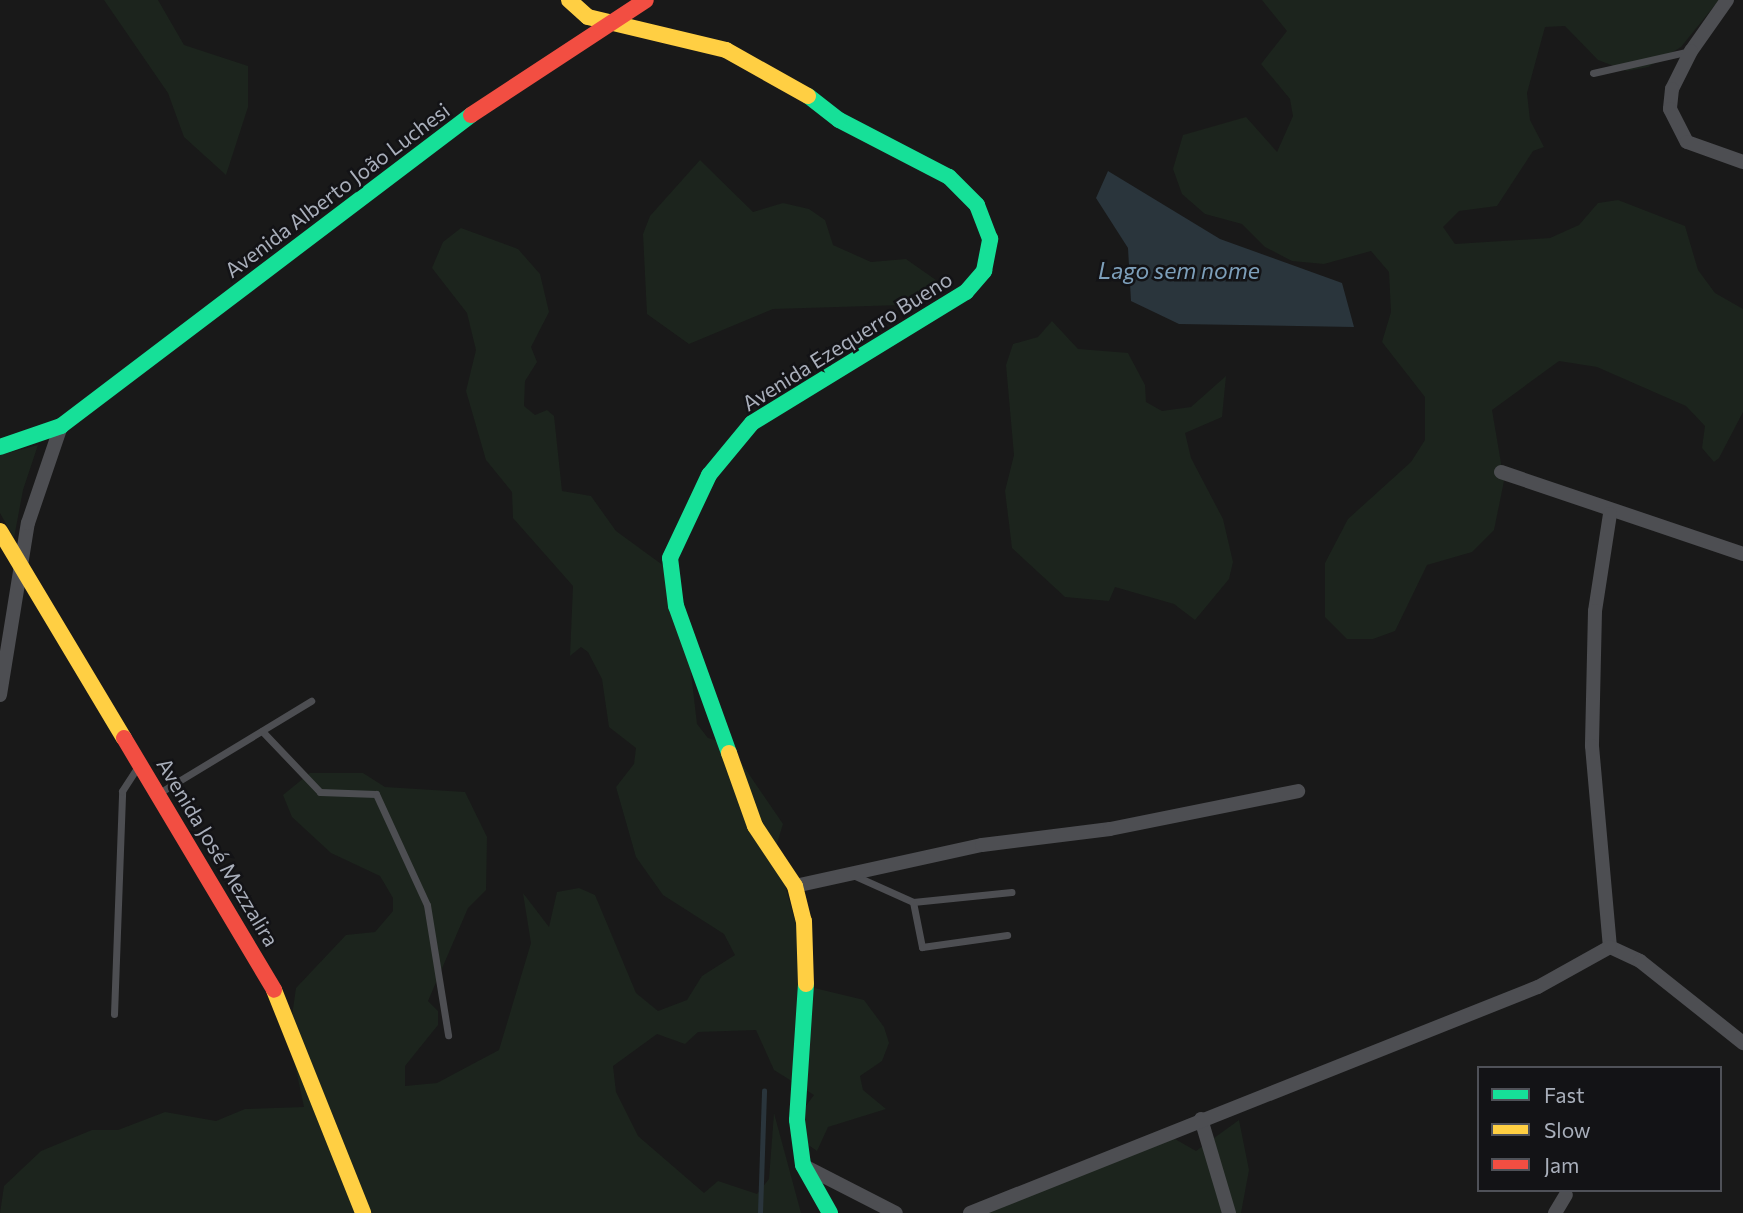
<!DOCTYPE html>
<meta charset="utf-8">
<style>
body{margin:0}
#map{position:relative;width:1743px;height:1213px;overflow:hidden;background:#191919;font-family:Commissioner,sans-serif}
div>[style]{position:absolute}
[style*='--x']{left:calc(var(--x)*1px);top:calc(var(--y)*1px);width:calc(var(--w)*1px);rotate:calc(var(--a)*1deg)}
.green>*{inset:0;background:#1c241d}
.water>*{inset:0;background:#2a353c}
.stream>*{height:4.5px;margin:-2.25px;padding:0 2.25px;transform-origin:2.25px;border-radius:2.25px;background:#2a353c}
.lane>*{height:7px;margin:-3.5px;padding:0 3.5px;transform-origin:3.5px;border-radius:3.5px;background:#4d4e52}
.street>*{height:14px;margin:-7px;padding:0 7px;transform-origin:7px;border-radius:7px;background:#4d4e52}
.fast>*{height:16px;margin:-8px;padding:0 8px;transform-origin:8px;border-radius:8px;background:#16e098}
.slow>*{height:16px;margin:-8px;padding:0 8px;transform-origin:8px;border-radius:8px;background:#ffcf43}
.jam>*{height:16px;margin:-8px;padding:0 8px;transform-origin:8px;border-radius:8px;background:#f24e42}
span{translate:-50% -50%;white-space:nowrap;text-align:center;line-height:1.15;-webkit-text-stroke:5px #131316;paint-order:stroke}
.street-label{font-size:21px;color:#a9afbb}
.water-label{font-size:23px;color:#7d9fba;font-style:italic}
.legend{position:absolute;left:1477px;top:1066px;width:245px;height:126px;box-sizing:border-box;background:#131316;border:2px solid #4f5158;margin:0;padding:9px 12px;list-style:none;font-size:21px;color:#a9afbb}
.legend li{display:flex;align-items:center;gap:14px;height:35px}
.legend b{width:35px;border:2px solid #4f5158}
</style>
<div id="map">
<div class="green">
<i style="clip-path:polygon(104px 0,158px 0,184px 45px,248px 66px,248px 107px,226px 175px,184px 137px,168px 93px)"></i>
<i style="clip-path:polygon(1262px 0,1719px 0,1681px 47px,1648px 67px,1627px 71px,1598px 60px,1565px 26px,1545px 27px,1527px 93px,1530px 120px,1544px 147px,1533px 151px,1497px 206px,1459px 211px,1443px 227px,1455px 244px,1550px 238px,1579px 225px,1598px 203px,1618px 200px,1685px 226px,1698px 270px,1715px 293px,1743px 309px,1743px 412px,1719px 458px,1714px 462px,1702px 448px,1705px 426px,1686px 406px,1597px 367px,1559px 361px,1492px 410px,1504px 481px,1494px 530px,1472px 552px,1427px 565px,1395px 631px,1373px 639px,1347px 639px,1325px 617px,1325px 563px,1348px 519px,1411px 462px,1425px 440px,1425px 397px,1382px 342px,1391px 312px,1389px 272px,1371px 251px,1324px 264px,1292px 261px,1265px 247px,1242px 224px,1205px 214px,1182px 194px,1173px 169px,1183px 135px,1246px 117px,1277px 152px,1293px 116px,1290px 99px,1261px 64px,1287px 31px)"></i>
<i style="clip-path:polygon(700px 160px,753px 212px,783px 203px,809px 209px,825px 220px,833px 245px,871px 262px,906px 259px,943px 285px,902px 305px,773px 309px,689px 344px,647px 314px,643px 234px,650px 216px)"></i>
<i style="clip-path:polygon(461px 228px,518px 249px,540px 274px,549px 312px,531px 347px,537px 362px,525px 381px,524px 406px,535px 415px,547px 410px,554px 416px,562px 491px,591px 496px,616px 531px,664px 566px,690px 664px,697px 724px,708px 738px,729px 745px,783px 824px,775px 850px,814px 988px,864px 1000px,884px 1027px,889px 1043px,882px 1061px,860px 1076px,863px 1090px,886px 1109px,828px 1127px,817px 1151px,807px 1144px,802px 1111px,814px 1095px,774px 1070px,756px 1030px,698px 1032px,685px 1044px,657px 1034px,613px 1066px,616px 1092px,638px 1136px,704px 1193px,718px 1181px,757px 1194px,769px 1179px,774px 1113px,801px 1213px,0 1213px,4px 1186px,41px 1151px,92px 1130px,118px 1130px,165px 1112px,216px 1121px,245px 1109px,304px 1107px,289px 1037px,296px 988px,346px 935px,375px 932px,393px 911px,393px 898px,380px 876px,331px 853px,292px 817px,283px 795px,310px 773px,363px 773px,385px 787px,465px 792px,487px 837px,486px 890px,468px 908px,440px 973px,428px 1001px,438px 1011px,438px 1025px,405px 1066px,405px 1086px,437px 1083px,499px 1050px,531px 943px,523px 893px,549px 927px,557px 892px,579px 888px,595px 895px,636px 993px,658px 1011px,687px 1000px,702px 976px,735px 955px,724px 934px,663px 895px,636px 857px,616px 787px,634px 764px,636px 748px,609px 727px,602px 679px,588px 652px,581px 647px,570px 656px,573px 586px,513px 518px,512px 492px,486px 460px,466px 391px,476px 350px,467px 313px,432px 268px,443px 242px)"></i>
<i style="clip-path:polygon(1052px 321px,1078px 349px,1128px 353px,1145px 385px,1146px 402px,1162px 411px,1191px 407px,1226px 376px,1222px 417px,1185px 433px,1191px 458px,1223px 519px,1233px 562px,1229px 579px,1195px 620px,1174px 604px,1115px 587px,1109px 601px,1065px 597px,1012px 548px,1005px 491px,1014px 455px,1006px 365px,1013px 344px,1038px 337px)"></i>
<i style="clip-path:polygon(38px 445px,23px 490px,14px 538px,0 513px,0 455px)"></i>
<i style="clip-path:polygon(1239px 1120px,1249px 1170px,1241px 1213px,968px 1213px,1144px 1141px,1175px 1139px,1196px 1151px)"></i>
</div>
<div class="water">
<i style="clip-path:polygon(1108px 171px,1220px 239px,1342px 283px,1354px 327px,1179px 324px,1131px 301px,1128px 248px,1096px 198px)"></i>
</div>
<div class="stream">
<i style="--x:760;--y:1213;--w:122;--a:-88.1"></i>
</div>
<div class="lane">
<i style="--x:1593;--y:73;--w:99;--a:-12.8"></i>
<i style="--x:262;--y:731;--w:84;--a:46.4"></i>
<i style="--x:320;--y:792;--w:56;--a:2"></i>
<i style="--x:376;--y:794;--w:122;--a:65.3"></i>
<i style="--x:427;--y:905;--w:132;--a:80.8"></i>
<i style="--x:159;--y:793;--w:178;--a:-31.2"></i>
<i style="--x:853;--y:875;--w:66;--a:24.2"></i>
<i style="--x:913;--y:902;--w:99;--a:-5.8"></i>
<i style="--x:913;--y:902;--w:46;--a:78.7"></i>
<i style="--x:922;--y:947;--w:86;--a:-8"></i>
<i style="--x:114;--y:1014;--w:223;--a:-87.9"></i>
<i style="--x:122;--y:791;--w:30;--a:-57"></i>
</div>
<div class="street">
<i style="--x:1727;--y:0;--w:62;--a:125.2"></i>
<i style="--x:1691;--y:51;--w:42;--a:116.6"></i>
<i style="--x:1672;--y:89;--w:20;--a:96"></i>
<i style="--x:1670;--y:109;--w:37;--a:63"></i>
<i style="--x:1687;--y:142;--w:59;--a:19.7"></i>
<i style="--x:1501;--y:472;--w:256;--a:18.7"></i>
<i style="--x:1610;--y:514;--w:98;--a:98.8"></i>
<i style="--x:1595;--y:611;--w:135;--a:91.3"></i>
<i style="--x:1592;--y:746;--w:202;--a:84.9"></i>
<i style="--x:1610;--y:947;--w:33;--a:25"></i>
<i style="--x:1640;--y:961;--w:132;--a:38.5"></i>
<i style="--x:0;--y:695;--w:174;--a:-80.8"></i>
<i style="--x:28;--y:523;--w:102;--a:-71.2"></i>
<i style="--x:795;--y:886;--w:191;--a:-12.4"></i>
<i style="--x:982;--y:845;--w:129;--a:-7.1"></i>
<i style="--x:1110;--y:829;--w:192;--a:-11.4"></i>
<i style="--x:1201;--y:1119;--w:98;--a:73.4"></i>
<i style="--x:804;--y:1166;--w:103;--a:27.1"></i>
<i style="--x:970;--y:1213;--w:611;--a:-21.7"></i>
<i style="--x:1538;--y:987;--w:82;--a:-29.1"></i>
<i style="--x:1555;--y:1213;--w:21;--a:-59"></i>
</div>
<div class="fast">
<i style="--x:0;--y:447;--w:65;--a:-19"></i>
<i style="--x:61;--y:426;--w:515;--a:-37.18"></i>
<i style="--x:729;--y:753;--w:156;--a:-109.8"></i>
<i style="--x:676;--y:606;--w:48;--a:-97.1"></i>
<i style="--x:670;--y:558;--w:92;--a:-64.8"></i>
<i style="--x:709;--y:475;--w:67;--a:-50.4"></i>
<i style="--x:752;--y:423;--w:251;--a:-31.5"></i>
<i style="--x:966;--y:292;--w:28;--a:-49"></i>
<i style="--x:984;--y:271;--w:33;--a:-79"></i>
<i style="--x:990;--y:239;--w:36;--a:-111"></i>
<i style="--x:977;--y:205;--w:40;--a:-135"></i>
<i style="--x:949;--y:177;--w:124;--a:-152.6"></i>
<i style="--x:839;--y:120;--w:39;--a:-142"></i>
<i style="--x:806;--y:984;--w:136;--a:93.8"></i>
<i style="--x:797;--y:1120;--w:45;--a:82.4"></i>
<i style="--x:803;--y:1165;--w:55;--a:60.6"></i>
</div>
<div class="slow">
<i style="--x:569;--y:0;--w:25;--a:42"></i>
<i style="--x:588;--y:17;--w:142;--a:13.4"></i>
<i style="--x:726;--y:50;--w:94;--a:29.3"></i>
<i style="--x:0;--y:531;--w:241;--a:59.1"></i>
<i style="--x:729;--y:753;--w:77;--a:70.4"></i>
<i style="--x:755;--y:826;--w:72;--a:56.3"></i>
<i style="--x:795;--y:886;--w:36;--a:76"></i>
<i style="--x:804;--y:921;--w:63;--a:88.2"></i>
<i style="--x:274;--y:990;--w:240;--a:68.2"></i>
</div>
<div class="jam">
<i style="--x:471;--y:115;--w:209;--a:-33.3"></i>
<i style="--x:124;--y:738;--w:293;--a:59.2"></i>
</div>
<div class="street-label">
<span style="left:337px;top:190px;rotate:-37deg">Avenida Alberto João Luchesi</span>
<span style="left:847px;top:341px;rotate:-32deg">Avenida Ezequerro Bueno</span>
<span style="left:218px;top:852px;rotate:59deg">Avenida José Mezzalira</span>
</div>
<div class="water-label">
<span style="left:1179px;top:270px">Lago sem nome</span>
</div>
<ul class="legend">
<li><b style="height:9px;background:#16e098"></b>Fast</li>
<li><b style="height:9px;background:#ffcf43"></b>Slow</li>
<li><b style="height:9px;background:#f24e42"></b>Jam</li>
</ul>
</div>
